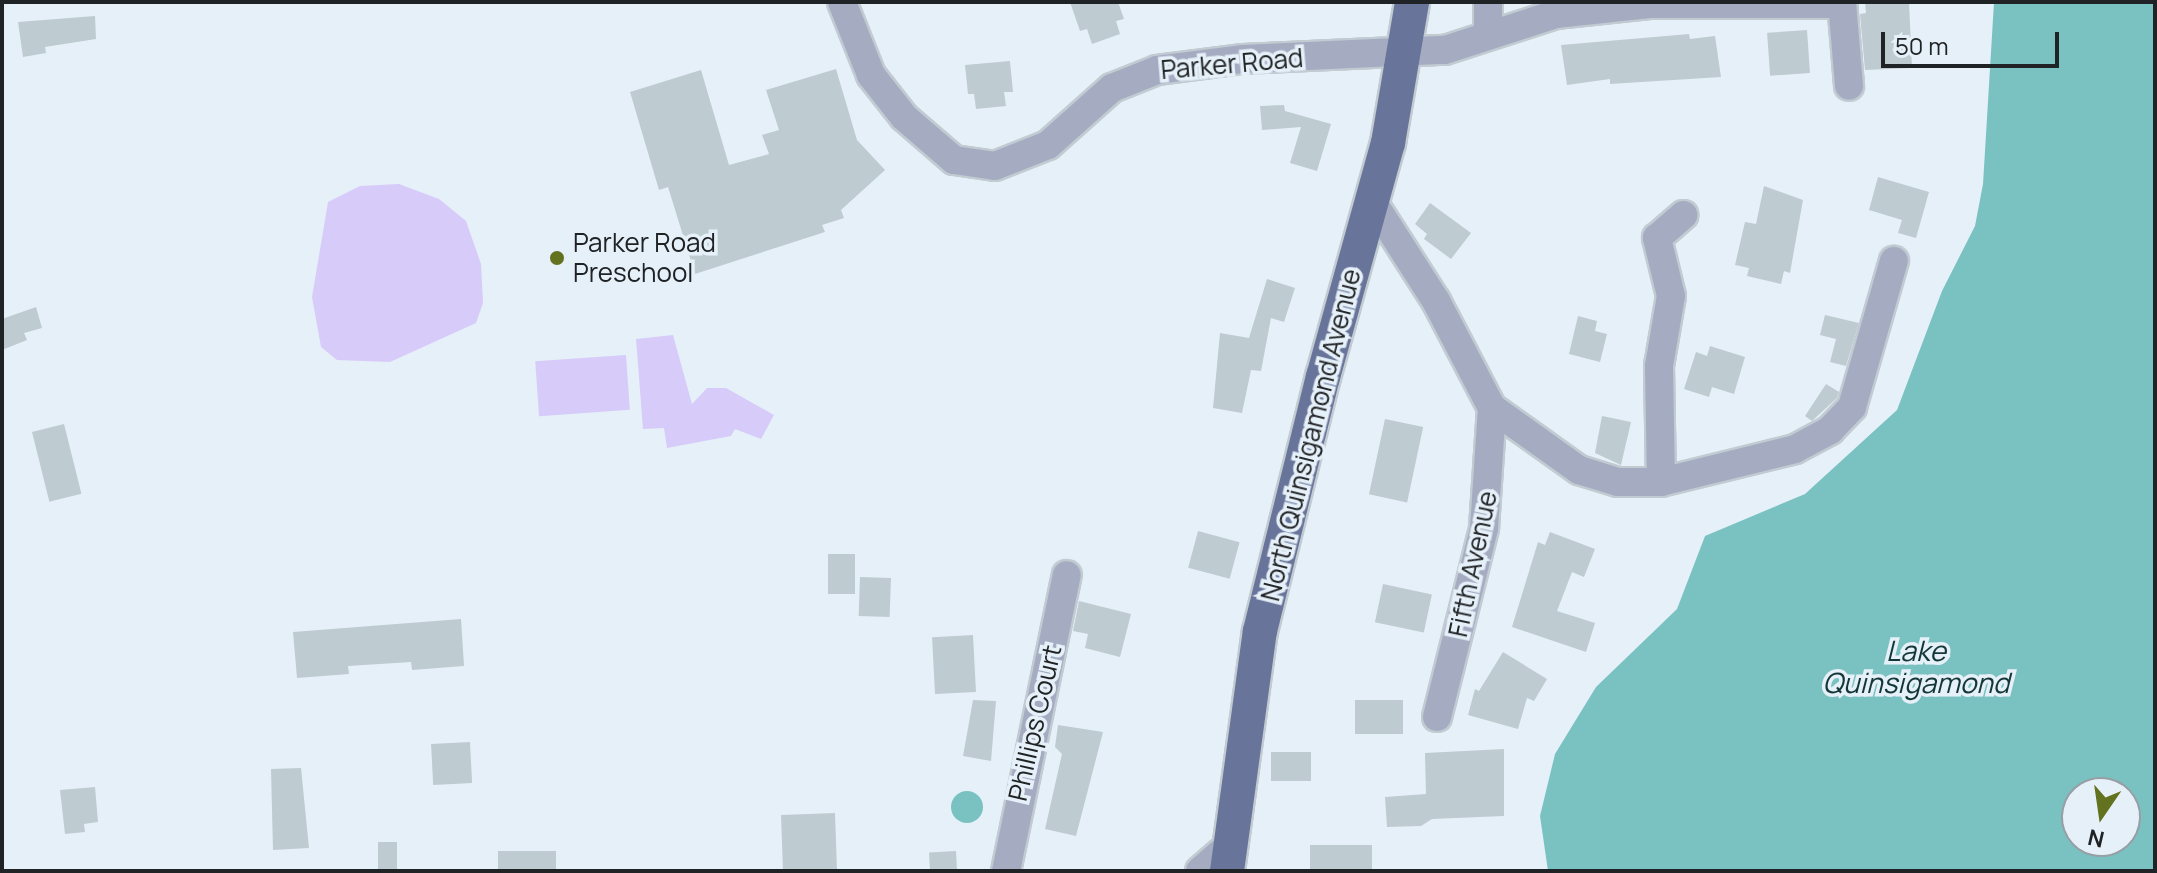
<!DOCTYPE html>
<style>
body{margin:0}
#map{position:relative;width:2157px;height:873px;overflow:hidden;background:#e6f0f8;font-family:Manrope,sans-serif}
div>[style]{position:absolute}
[style*='--x']{left:calc(var(--x)*1px);top:calc(var(--y)*1px);width:calc(var(--w)*1px);rotate:calc(var(--a)*1deg)}
.green>*{inset:0;background:#d7cbf9;transform-origin:0 0}
.water>*{inset:0;background:#7ac2c2}
.round{border-radius:50%}
.building>*{inset:0;background:#becbd0;transform-origin:0 0}
.roads{filter:drop-shadow(2px 0 #c2cbd2) drop-shadow(-2px 0 #c2cbd2) drop-shadow(0 2px #c2cbd2) drop-shadow(0 -2px #c2cbd2)}
.minor>*{height:28px;margin:-14px;padding:0 14px;transform-origin:14px;border-radius:14px;background:#a5acc2}
.major>*{height:34px;margin:-17px;padding:0 17px;transform-origin:17px;border-radius:17px;background:#68749a}
.dots>*{width:22px;height:22px;translate:-50% -50%;box-sizing:border-box;border:4px solid #e6f0f8;border-radius:50%}
span{translate:-50% -50%;white-space:nowrap;text-align:center;line-height:1.15;-webkit-text-stroke:7px #e6f0f8;paint-order:stroke}
.street-label{font-size:26px;color:#202326}
.poi-label{font-size:26px;color:#202326}
.left{translate:0 -50%;text-align:left}
.water-label{font-size:28px;color:#133737;font-style:italic}
.frame{position:absolute;inset:0;border:4px solid #202326;pointer-events:none}
.north{position:absolute;left:2061px;top:777px;width:80px;height:80px;box-sizing:border-box;background:#e6f0f8;border:2px solid #979ea4;border-radius:50%;rotate:193deg;font-size:22px;font-weight:700;line-height:32px;text-align:center;color:#202326}
.north::after{content:'';display:block;margin:auto;width:28px;height:36px;background:#63721f;clip-path:polygon(50% 0,100% 100%,50% 72%,0 100%)}
.scale{position:absolute;left:1881px;top:32px;width:178px;height:36px;box-sizing:border-box;border:4px solid #202326;border-top:0;padding-left:10px;font-size:24px;line-height:28px;white-space:nowrap;color:#202326;-webkit-text-stroke:6px #e6f0f8;paint-order:stroke}
</style>
<div id="map">
<div class="green">
<i style="clip-path:polygon(399px 184px,439px 199px,466px 221px,481px 264px,483px 303px,476px 323px,390px 362px,337px 360px,321px 347px,312px 297px,328px 202px,360px 186px)"></i>
<i style="clip-path:polygon(673px 335px,692px 404px,707px 388px,726px 388px,774px 415px,761px 439px,735px 429px,731px 436px,667px 448px,664px 428px,643px 429px,636px 339px)"></i>
<i style="left:626px;top:355px;width:55px;height:91px;rotate:86deg"></i>
</div>
<div class="water">
<i style="clip-path:polygon(evenodd,1994px 2px,2155px 2px,2155px 871px,1548px 871px,1540px 816px,1555px 754px,1596px 687px,1677px 609px,1705px 536px,1805px 494px,1897px 410px,1942px 291px,1975px 226px,1983px 184px,1994px 2px,2077px 793px,2125px 793px,2125px 841px,2077px 841px,2077px 793px)"></i>
<i class="round" style="left:951px;top:791px;width:32px;height:32px"></i>
</div>
<div class="building">
<i style="clip-path:polygon(1070px 2px,1118px 2px,1124px 19px,1116px 21px,1120px 34px,1092px 44px,1087px 29px,1080px 31px)"></i>
<i style="clip-path:polygon(1865px 2px,1909px 2px,1912px 68px,1865px 70px,1860px 14px,1866px 13px)"></i>
<i style="clip-path:polygon(95px 16px,96px 39px,45px 47px,46px 53px,23px 57px,18px 22px)"></i>
<i style="left:1807px;top:30px;width:43px;height:40px;rotate:86deg"></i>
<i style="clip-path:polygon(1689px 34px,1690px 39px,1715px 36px,1721px 77px,1610px 84px,1610px 79px,1567px 85px,1561px 45px)"></i>
<i style="clip-path:polygon(1010px 61px,1013px 92px,1004px 92px,1006px 106px,976px 109px,974px 94px,968px 94px,965px 65px)"></i>
<i style="clip-path:polygon(836px 69px,857px 140px,885px 170px,841px 210px,844px 218px,822px 225px,825px 232px,695px 274px,668px 187px,659px 190px,630px 92px,701px 70px,729px 165px,769px 154px,762px 135px,779px 130px,766px 90px)"></i>
<i style="clip-path:polygon(1284px 105px,1285px 111px,1331px 124px,1317px 171px,1290px 163px,1301px 127px,1262px 130px,1260px 106px)"></i>
<i style="clip-path:polygon(1878px 177px,1929px 192px,1916px 238px,1898px 233px,1902px 220px,1869px 210px)"></i>
<i style="clip-path:polygon(1764px 186px,1803px 200px,1790px 273px,1784px 271px,1781px 284px,1747px 276px,1749px 268px,1735px 265px,1745px 222px,1756px 224px)"></i>
<i style="clip-path:polygon(1430px 203px,1471px 233px,1451px 259px,1424px 239px,1427px 234px,1415px 224px)"></i>
<i style="clip-path:polygon(1267px 279px,1295px 288px,1284px 322px,1271px 318px,1261px 371px,1251px 370px,1242px 413px,1213px 408px,1220px 333px,1249px 338px)"></i>
<i style="clip-path:polygon(36px 307px,42px 328px,24px 333px,27px 340px,2px 350px,2px 319px)"></i>
<i style="clip-path:polygon(1825px 315px,1859px 323px,1846px 366px,1830px 362px,1836px 339px,1820px 335px)"></i>
<i style="clip-path:polygon(1578px 316px,1597px 321px,1595px 331px,1607px 334px,1600px 362px,1569px 354px)"></i>
<i style="clip-path:polygon(1710px 346px,1745px 357px,1734px 394px,1712px 387px,1709px 397px,1684px 389px,1696px 352px,1707px 356px)"></i>
<i style="clip-path:polygon(1826px 384px,1839px 392px,1837px 398px,1812px 421px,1805px 416px)"></i>
<i style="clip-path:polygon(1602px 416px,1631px 422px,1621px 465px,1595px 453px)"></i>
<i style="left:1385px;top:419px;width:39px;height:77px;rotate:12deg"></i>
<i style="left:64px;top:424px;width:72px;height:33px;rotate:76deg"></i>
<i style="left:1198px;top:531px;width:43px;height:38px;rotate:15deg"></i>
<i style="clip-path:polygon(1550px 532px,1595px 549px,1584px 577px,1572px 572px,1557px 611px,1595px 623px,1586px 652px,1512px 627px,1538px 542px,1545px 545px)"></i>
<i style="left:828px;top:554px;width:27px;height:40px"></i>
<i style="left:860px;top:577px;width:31px;height:39px;rotate:2deg"></i>
<i style="left:1383px;top:584px;width:50px;height:39px;rotate:12deg"></i>
<i style="clip-path:polygon(1079px 601px,1131px 614px,1120px 657px,1085px 648px,1088px 634px,1073px 631px)"></i>
<i style="clip-path:polygon(461px 619px,464px 666px,412px 670px,411px 662px,348px 666px,349px 674px,297px 678px,293px 632px)"></i>
<i style="left:973px;top:635px;width:57px;height:41px;rotate:87deg"></i>
<i style="clip-path:polygon(1503px 652px,1547px 679px,1534px 701px,1527px 698px,1518px 729px,1468px 715px,1475px 689px,1479px 691px)"></i>
<i style="clip-path:polygon(973px 700px,996px 701px,991px 761px,963px 756px)"></i>
<i style="left:1355px;top:700px;width:48px;height:34px"></i>
<i style="clip-path:polygon(1058px 725px,1103px 732px,1076px 836px,1045px 829px,1062px 754px,1055px 747px)"></i>
<i style="left:470px;top:742px;width:41px;height:39px;rotate:87deg"></i>
<i style="clip-path:polygon(1504px 749px,1504px 816px,1432px 819px,1421px 826px,1387px 827px,1385px 797px,1426px 794px,1425px 753px)"></i>
<i style="left:1271px;top:752px;width:40px;height:29px"></i>
<i style="clip-path:polygon(301px 768px,309px 848px,273px 850px,271px 769px)"></i>
<i style="clip-path:polygon(95px 787px,98px 822px,84px 824px,85px 832px,65px 834px,60px 790px)"></i>
<i style="left:835px;top:813px;width:58px;height:54px;rotate:88deg"></i>
<i style="left:378px;top:842px;width:19px;height:28px"></i>
<i style="left:1372px;top:845px;width:26px;height:62px;rotate:90deg"></i>
<i style="left:556px;top:851px;width:18px;height:58px;rotate:90deg"></i>
<i style="left:956px;top:851px;width:20px;height:27px;rotate:87deg"></i>
</div>
<div class="roads">
<div class="minor">
<i style="--x:842;--y:2;--w:79;--a:68.3"></i>
<i style="--x:871;--y:75;--w:53;--a:51.8"></i>
<i style="--x:904;--y:117;--w:66;--a:40.7"></i>
<i style="--x:954;--y:160;--w:41;--a:8.3"></i>
<i style="--x:995;--y:166;--w:57;--a:-21.6"></i>
<i style="--x:1048;--y:145;--w:86;--a:-41.7"></i>
<i style="--x:1112;--y:88;--w:48;--a:-21.8"></i>
<i style="--x:1157;--y:70;--w:87;--a:-7.3"></i>
<i style="--x:1243;--y:59;--w:202;--a:-2.6"></i>
<i style="--x:1445;--y:50;--w:117;--a:-18"></i>
<i style="--x:1556;--y:14;--w:94;--a:-6.1"></i>
<i style="--x:1649;--y:4;--w:193;--a:0"></i>
<i style="--x:1842;--y:2;--w:84;--a:85.2"></i>
<i style="--x:1488;--y:34;--w:32;--a:-90"></i>
<i style="--x:1372;--y:201;--w:119;--a:57.4"></i>
<i style="--x:1436;--y:301;--w:121;--a:62.4"></i>
<i style="--x:1492;--y:408;--w:107;--a:35.5"></i>
<i style="--x:1579;--y:470;--w:41;--a:17.1"></i>
<i style="--x:1618;--y:482;--w:43;--a:0"></i>
<i style="--x:1661;--y:482;--w:138;--a:-13.8"></i>
<i style="--x:1795;--y:449;--w:40;--a:-28"></i>
<i style="--x:1830;--y:430;--w:32;--a:-46"></i>
<i style="--x:1852;--y:407;--w:152;--a:-74"></i>
<i style="--x:1661;--y:482;--w:116;--a:-91"></i>
<i style="--x:1659;--y:366;--w:71;--a:-80.3"></i>
<i style="--x:1671;--y:296;--w:60;--a:-103.6"></i>
<i style="--x:1657;--y:238;--w:35;--a:-41"></i>
<i style="--x:1437;--y:717;--w:195;--a:-76"></i>
<i style="--x:1484;--y:528;--w:120;--a:-86.2"></i>
<i style="--x:1006;--y:871;--w:302;--a:-78.4"></i>
<i style="--x:1200;--y:871;--w:40;--a:-41"></i>
</div>
<div class="major">
<i style="--x:1227;--y:871;--w:242;--a:-82.2"></i>
<i style="--x:1260;--y:631;--w:262;--a:-76.1"></i>
<i style="--x:1323;--y:377;--w:243;--a:-74.5"></i>
<i style="--x:1388;--y:143;--w:143;--a:-80.3"></i>
</div>
</div>
<div class="dots">
<i style="left:557px;top:258px;background:#63721f"></i>
</div>
<div class="street-label">
<span style="left:1232px;top:64px;rotate:-5deg">Parker Road</span>
<span style="left:1311px;top:435px;rotate:-76deg">North Quinsigamond Avenue</span>
<span style="left:1473px;top:564px;rotate:-78deg">Fifth Avenue</span>
<span style="left:1035px;top:723px;rotate:-77deg">Phillips Court</span>
</div>
<div class="poi-label">
<span class="left" style="left:573px;top:258px">Parker Road<br>Preschool</span>
</div>
<div class="water-label">
<span style="left:1916px;top:666px">Lake<br>Quinsigamond</span>
</div>
<div class="frame"></div>
<div class="north">N</div>
<div class="scale">50 m</div>
</div>
